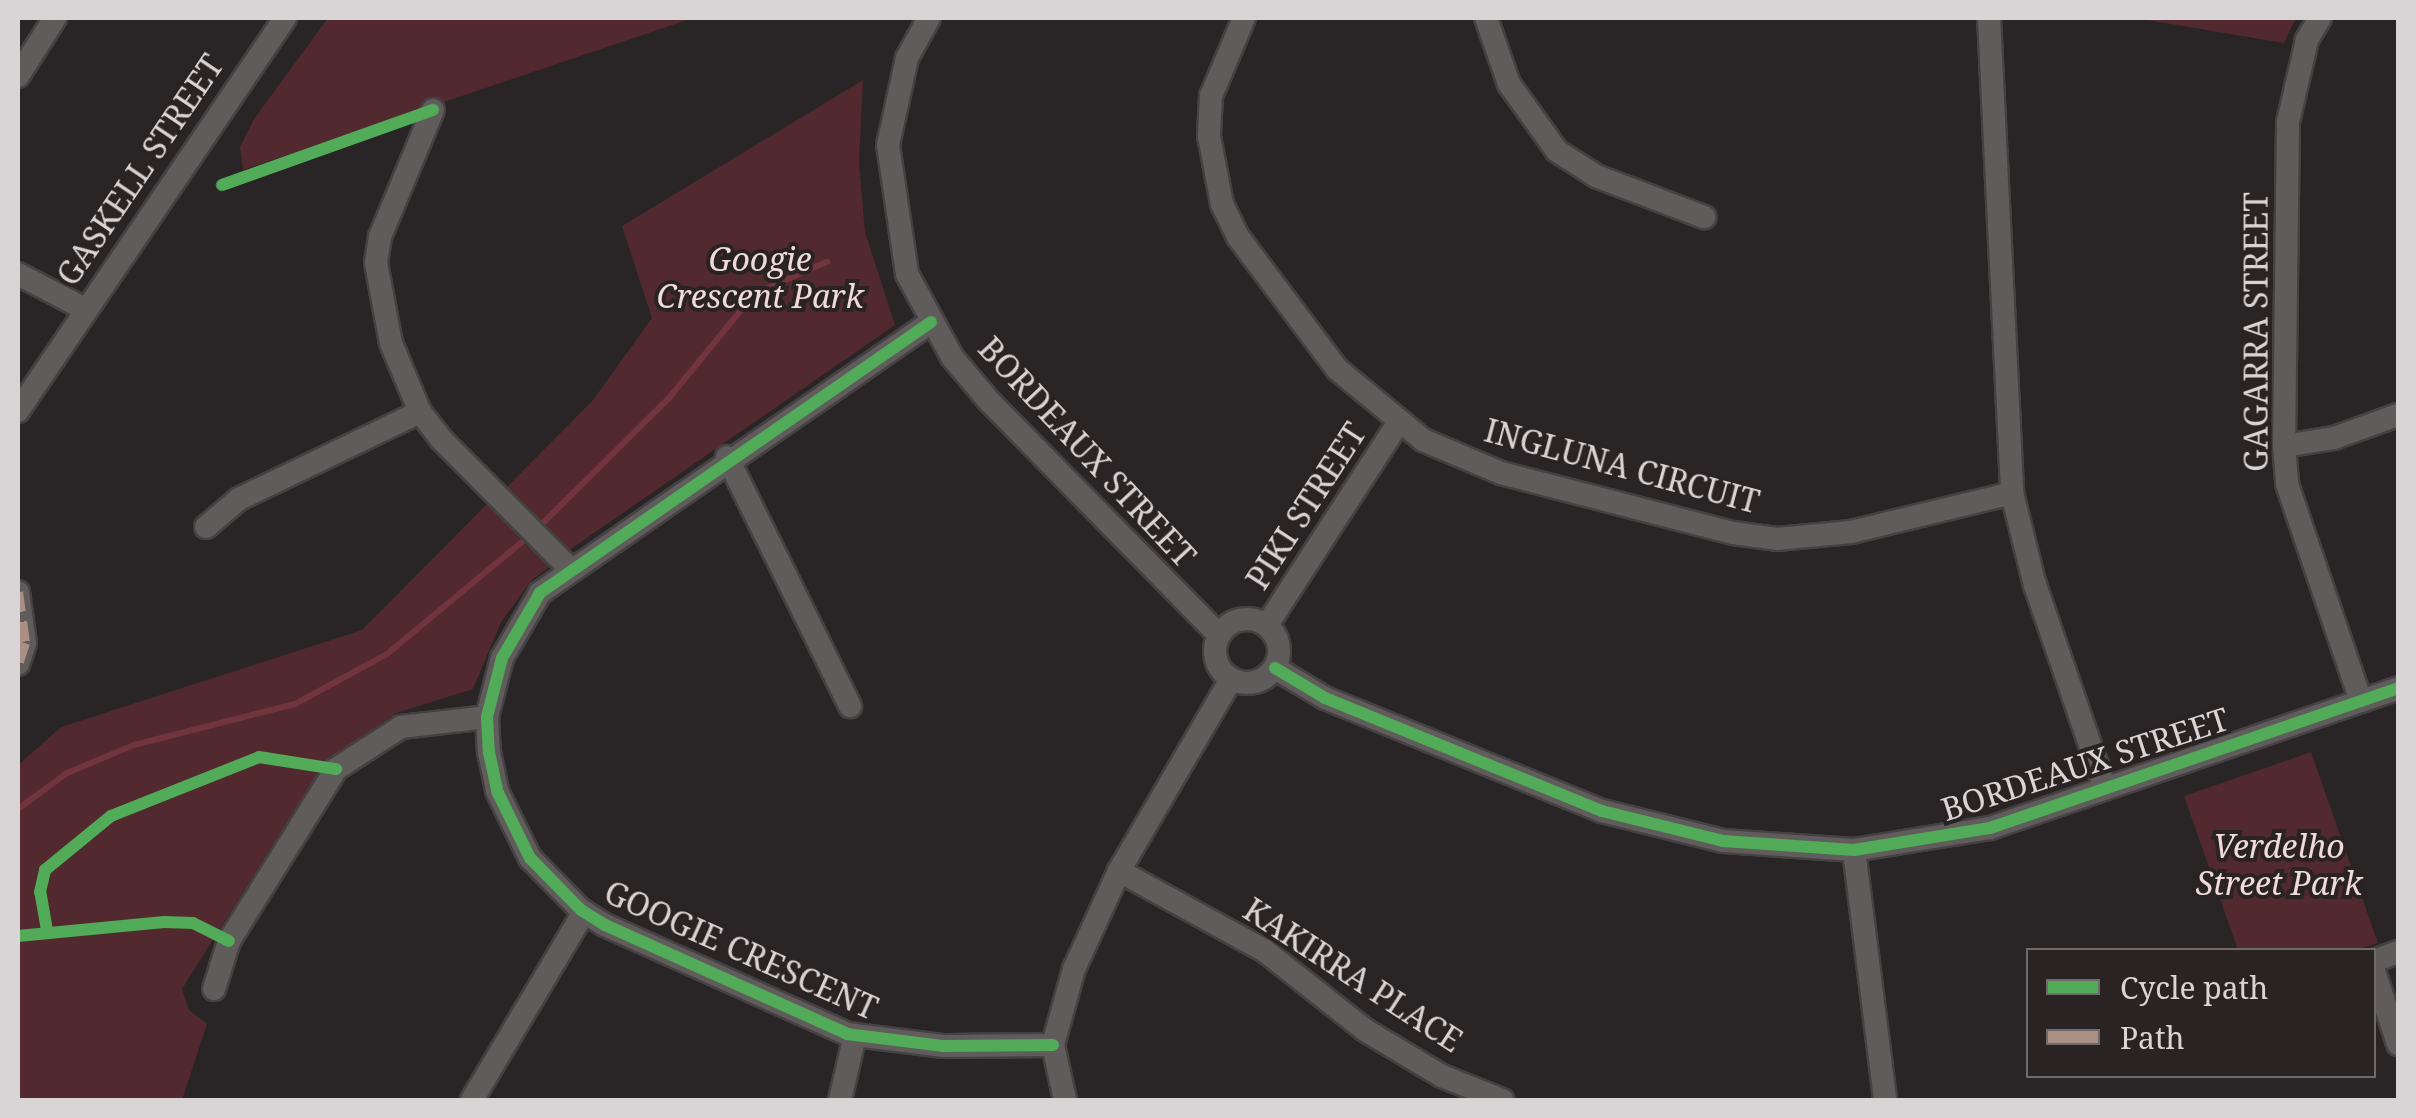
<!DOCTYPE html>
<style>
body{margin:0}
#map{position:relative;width:2416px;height:1118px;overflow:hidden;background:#292425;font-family:"Noto Serif",serif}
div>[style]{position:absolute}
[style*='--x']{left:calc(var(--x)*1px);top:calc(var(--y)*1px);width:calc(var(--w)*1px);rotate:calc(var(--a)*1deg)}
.green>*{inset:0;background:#51292e}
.stream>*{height:6px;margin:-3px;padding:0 3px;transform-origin:3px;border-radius:3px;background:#72343d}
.roads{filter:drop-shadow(2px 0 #454142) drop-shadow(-2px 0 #454142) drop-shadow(0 2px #454142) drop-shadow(0 -2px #454142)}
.minor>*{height:22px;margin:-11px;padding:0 11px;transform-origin:11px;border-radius:11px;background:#605c5c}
.minor>.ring{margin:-11px;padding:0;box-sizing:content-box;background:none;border:22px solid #605c5c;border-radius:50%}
.quiet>*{height:10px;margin-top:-5px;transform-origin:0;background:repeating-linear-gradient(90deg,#ac8f84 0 20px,transparent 0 30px)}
.cycleway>*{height:12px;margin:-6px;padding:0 6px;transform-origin:6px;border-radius:6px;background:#51ab58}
span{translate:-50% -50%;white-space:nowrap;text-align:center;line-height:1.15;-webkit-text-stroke:8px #2a2324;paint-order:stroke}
.street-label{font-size:32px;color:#d9d4d5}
.park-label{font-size:32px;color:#f0dadb;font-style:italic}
.frame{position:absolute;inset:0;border:20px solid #d9d4d5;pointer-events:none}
.legend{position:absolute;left:2026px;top:948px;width:350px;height:130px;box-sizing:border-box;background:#2a2324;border:2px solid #706a6b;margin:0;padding:12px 18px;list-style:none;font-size:30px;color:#d9d4d5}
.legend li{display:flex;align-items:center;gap:20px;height:50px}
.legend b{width:50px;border:2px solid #706a6b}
</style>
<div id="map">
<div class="green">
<i style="clip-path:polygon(328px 18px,693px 18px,243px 170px,240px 147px,254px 119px)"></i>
<i style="clip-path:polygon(2135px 18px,2296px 18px,2284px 43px)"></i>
<i style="clip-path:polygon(863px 80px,859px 162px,865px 232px,895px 325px,565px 553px,505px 489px,593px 400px,652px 318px,622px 226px)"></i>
<i style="clip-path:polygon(490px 501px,555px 563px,532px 580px,501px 622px,473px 689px,396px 713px,330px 760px,309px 787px,182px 989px,189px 1010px,207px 1024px,182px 1100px,18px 1100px,18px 765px,61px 727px,362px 630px)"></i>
<i style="clip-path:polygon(2311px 752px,2378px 943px,2357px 950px,2238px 950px,2184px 796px)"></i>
</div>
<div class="stream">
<i style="--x:538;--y:528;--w:185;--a:-44.8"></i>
<i style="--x:669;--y:398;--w:134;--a:-50.7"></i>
<i style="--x:754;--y:294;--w:80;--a:-23.7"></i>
<i style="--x:18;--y:809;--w:61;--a:-36.3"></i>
<i style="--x:67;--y:773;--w:73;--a:-22.7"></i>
<i style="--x:134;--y:745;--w:166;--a:-14.3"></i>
<i style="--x:295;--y:704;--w:105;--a:-28.5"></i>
<i style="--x:387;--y:654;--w:185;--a:-39.7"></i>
</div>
<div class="roads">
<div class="minor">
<i style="--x:929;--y:18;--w:46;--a:118.8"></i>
<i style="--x:907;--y:58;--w:89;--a:102.3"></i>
<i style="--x:888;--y:145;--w:130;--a:81.6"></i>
<i style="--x:907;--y:274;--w:94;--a:61.5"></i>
<i style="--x:952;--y:357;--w:57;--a:49.9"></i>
<i style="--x:989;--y:401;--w:328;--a:45.5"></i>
<i style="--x:1244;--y:18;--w:85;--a:112.9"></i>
<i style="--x:1211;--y:96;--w:40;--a:92.9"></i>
<i style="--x:1209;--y:136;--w:69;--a:79.2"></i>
<i style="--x:1222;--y:204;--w:37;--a:64"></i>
<i style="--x:1238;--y:237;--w:165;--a:53.1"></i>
<i style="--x:1337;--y:369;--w:112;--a:39.5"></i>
<i style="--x:1423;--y:440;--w:85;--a:22.9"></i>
<i style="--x:1501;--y:473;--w:240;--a:14.5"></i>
<i style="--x:1733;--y:533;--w:44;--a:7.8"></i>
<i style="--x:1777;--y:539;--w:74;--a:-5.4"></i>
<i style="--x:1851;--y:532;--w:166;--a:-13.6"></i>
<i style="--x:1486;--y:18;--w:70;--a:70.8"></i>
<i style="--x:1509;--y:84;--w:82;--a:54.4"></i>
<i style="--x:1557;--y:151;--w:46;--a:32.7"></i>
<i style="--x:1596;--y:176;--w:116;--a:20.8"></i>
<i style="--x:1989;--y:18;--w:476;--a:87.2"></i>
<i style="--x:2012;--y:493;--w:95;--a:76"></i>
<i style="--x:2035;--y:585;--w:215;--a:71"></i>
<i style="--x:2320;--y:18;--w:26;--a:121"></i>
<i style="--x:2307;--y:40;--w:84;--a:103"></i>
<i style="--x:2288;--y:122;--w:324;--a:90.7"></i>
<i style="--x:2284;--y:446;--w:38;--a:85"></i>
<i style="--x:2287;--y:484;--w:229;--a:71.2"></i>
<i style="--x:18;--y:76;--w:69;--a:-57.5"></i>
<i style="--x:433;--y:110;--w:138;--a:112.7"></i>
<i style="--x:380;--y:237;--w:26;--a:99"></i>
<i style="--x:376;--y:263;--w:81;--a:79.4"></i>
<i style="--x:391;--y:343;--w:75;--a:67.2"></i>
<i style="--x:420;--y:412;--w:36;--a:52"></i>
<i style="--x:442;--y:440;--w:180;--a:45.2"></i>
<i style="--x:18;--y:274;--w:76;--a:27.6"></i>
<i style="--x:931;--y:322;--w:476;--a:145.3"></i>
<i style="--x:540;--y:593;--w:75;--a:120.3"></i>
<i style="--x:502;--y:658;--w:61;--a:104.3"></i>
<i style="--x:487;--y:717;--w:35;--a:87"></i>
<i style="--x:489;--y:752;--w:40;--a:78"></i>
<i style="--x:497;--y:791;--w:75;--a:63.8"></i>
<i style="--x:530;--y:858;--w:73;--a:45.6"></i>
<i style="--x:581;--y:910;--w:28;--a:32"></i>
<i style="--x:605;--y:925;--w:265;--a:24.2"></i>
<i style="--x:847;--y:1034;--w:98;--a:7.1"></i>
<i style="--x:944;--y:1046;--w:109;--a:-0.5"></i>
<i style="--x:18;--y:411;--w:475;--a:-55.8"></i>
<i style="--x:2284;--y:446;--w:51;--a:-9.1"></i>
<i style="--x:2334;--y:438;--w:68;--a:-19.8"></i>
<i style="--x:727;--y:457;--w:278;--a:63.7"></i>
<i style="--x:206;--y:527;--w:43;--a:-40.3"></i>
<i style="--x:239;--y:499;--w:201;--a:-25.7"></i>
<i style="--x:18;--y:592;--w:51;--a:82.2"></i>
<i style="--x:25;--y:643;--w:22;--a:108"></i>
<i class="ring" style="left:1215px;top:619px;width:42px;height:42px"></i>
<i style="--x:1267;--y:625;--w:242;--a:-57"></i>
<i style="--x:1275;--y:668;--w:58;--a:31"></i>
<i style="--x:1325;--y:698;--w:299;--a:22.2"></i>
<i style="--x:1602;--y:811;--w:125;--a:13.9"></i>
<i style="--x:1723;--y:841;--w:131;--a:3.9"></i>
<i style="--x:1854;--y:850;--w:138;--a:-9.2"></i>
<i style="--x:1990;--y:828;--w:431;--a:-18.9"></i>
<i style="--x:1854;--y:850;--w:252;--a:82.9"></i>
<i style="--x:1119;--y:871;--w:166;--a:28.7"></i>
<i style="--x:1265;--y:951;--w:127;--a:38.3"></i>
<i style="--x:1365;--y:1030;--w:90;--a:30.9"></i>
<i style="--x:1442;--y:1076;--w:65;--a:21.8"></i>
<i style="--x:2374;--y:961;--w:26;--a:-21"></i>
<i style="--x:2374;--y:971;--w:77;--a:71.8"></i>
<i style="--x:214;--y:989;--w:50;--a:-72.6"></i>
<i style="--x:229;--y:941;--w:203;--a:-58.1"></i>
<i style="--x:336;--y:769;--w:77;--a:-32.9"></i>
<i style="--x:401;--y:727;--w:87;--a:-6.6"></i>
<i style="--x:472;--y:1100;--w:219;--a:-59.2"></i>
<i style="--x:840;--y:1100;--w:67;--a:-77"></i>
<i style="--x:1065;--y:1100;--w:56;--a:-102.3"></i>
<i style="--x:1053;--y:1045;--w:79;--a:-74.6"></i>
<i style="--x:1074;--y:969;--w:108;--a:-65.3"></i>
<i style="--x:1119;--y:871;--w:222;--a:-59.7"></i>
</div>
</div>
<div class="quiet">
<i style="--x:18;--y:592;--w:51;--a:82.2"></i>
<i style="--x:25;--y:643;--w:22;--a:108"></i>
</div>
<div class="cycleway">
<i style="--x:222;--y:185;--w:224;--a:-19.6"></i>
<i style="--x:931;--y:322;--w:476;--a:145.3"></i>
<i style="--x:540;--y:593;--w:75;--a:120.3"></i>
<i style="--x:502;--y:658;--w:61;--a:104.3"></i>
<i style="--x:487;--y:717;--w:35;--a:87"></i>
<i style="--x:489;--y:752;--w:40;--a:78"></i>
<i style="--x:497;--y:791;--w:75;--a:63.8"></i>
<i style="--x:530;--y:858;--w:73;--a:45.6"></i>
<i style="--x:581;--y:910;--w:28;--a:32"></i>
<i style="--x:605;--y:925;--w:265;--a:24.2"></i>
<i style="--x:847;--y:1034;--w:98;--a:7.1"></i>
<i style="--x:944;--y:1046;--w:109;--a:-0.5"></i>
<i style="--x:1275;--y:668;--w:58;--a:31"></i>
<i style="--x:1325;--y:698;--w:299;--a:22.2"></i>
<i style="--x:1602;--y:811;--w:125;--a:13.9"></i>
<i style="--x:1723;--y:841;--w:131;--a:3.9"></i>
<i style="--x:1854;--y:850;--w:138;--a:-9.2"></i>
<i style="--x:1990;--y:828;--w:431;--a:-18.9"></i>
<i style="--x:47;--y:930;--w:39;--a:-100"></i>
<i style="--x:40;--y:892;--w:23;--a:-77"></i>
<i style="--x:45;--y:870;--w:85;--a:-39.3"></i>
<i style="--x:111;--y:816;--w:159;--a:-21.7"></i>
<i style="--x:259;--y:757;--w:78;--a:8.9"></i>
<i style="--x:18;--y:936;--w:147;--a:-5.5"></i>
<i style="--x:164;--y:922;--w:29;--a:2"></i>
<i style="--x:193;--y:923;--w:40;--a:26.6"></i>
</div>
<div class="street-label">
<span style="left:140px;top:170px;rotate:-56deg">GASKELL STREET</span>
<span style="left:2256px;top:332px;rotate:-90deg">GAGARRA STREET</span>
<span style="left:1087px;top:452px;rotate:47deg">BORDEAUX STREET</span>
<span style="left:1622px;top:466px;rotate:15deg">INGLUNA CIRCUIT</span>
<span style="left:1306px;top:506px;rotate:-57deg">PIKI STREET</span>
<span style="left:2085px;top:764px;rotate:-18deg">BORDEAUX STREET</span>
<span style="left:741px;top:950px;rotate:24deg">GOOGIE CRESCENT</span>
<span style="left:1353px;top:975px;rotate:33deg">KAKIRRA PLACE</span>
</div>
<div class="park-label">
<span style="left:760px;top:278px">Googie<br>Crescent Park</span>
<span style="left:2279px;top:865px">Verdelho<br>Street Park</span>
</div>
<div class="frame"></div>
<ul class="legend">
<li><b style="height:12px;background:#51ab58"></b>Cycle path</li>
<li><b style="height:12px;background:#ac8f84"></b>Path</li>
</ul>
</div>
